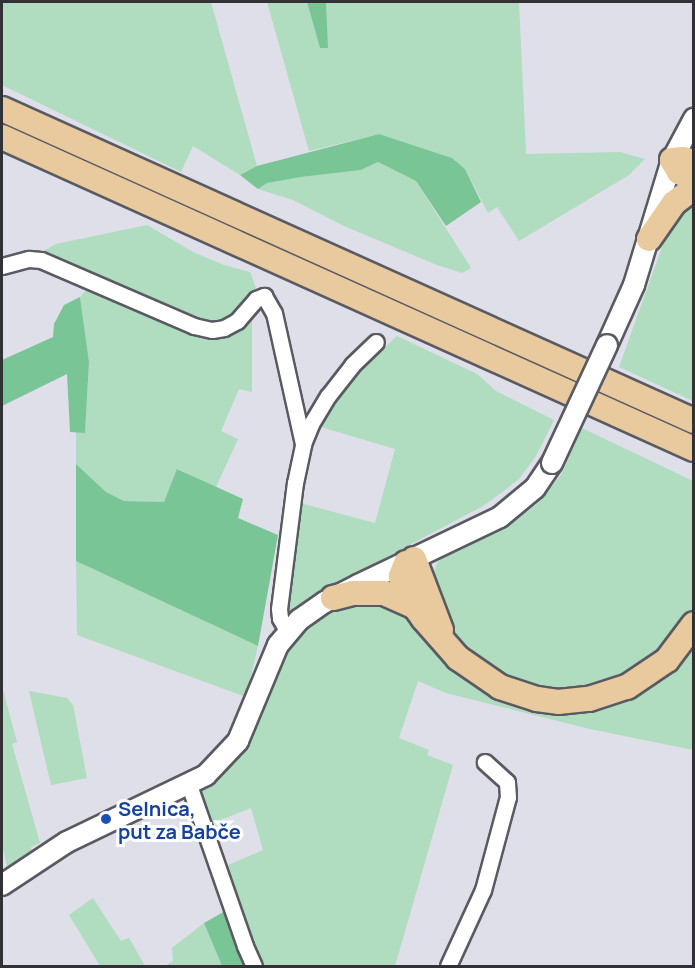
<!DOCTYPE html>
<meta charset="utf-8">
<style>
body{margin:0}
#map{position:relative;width:695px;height:968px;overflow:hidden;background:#dedfe8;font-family:Manrope,sans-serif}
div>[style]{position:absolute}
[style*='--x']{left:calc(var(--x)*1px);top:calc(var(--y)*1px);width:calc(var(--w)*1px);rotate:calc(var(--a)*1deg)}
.green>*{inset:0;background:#b0dcbf}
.forest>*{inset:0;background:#7ac596}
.roads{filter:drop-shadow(2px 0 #595a62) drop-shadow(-2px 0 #595a62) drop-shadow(0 2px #595a62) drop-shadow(0 -2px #595a62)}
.minor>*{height:15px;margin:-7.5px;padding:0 7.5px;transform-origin:7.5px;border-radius:7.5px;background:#fff}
.tertiary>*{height:20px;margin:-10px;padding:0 10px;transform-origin:10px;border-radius:10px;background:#fff}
.primary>*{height:24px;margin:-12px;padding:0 12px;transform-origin:12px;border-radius:12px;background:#e9ca9f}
.bridges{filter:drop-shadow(2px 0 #595a62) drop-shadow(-2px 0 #595a62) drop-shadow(0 2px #595a62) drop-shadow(0 -2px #595a62)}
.tertiary-bridge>*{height:20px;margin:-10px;padding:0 10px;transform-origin:10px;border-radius:10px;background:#fff}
.dots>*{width:16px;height:16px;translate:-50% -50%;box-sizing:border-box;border:3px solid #fff;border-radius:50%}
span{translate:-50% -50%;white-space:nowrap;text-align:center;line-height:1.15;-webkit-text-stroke:6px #fff;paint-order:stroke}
.transit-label{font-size:20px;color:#164399;font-weight:700}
.left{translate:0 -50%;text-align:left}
.frame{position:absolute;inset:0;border:3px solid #323236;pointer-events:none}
</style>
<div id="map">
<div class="green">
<i style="clip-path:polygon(2px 2px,211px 2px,257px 166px,240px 175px,193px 146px,181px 172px,2px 85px)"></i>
<i style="clip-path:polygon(267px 2px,307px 2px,320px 47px,327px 48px,326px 2px,519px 2px,526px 154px,620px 152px,645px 159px,629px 175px,519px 241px,497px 207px,488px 213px,465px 169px,452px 158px,379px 134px,309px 151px)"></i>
<i style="clip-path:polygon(378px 162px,416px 181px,471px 268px,462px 273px,437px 265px,344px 226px,293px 200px,258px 189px,267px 183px,301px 177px,361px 170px)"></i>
<i style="clip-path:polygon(693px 196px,693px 401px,619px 367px,670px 225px)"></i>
<i style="clip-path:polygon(147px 225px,195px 253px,224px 265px,250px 272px,256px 288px,241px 311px,223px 323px,205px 324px,40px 253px,56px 244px)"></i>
<i style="clip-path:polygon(88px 288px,207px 337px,219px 339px,231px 336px,252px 319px,252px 392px,239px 389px,221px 431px,238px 439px,216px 487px,178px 469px,164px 502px,124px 501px,106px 492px,76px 464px,76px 432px,85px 433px,89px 362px,80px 297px)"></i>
<i style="clip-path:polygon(397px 336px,477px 374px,496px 391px,554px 420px,536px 456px,519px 479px,501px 493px,483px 506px,351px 576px,294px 614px,290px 612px,286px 604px,300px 503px,375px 523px,395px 449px,318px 426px,331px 404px,352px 378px)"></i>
<i style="clip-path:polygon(582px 428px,693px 481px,693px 608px,661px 654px,604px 686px,551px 692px,507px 679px,471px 655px,445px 619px,431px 581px,437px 563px,441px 559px,511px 524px,537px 504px,561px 475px)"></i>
<i style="clip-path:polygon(76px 561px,258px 646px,246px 697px,77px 635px)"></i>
<i style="clip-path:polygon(345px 603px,398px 603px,441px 652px,567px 709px,693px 641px,693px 750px,590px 729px,446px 693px,418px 681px,399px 738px,429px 750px,427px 755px,453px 765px,395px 966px,262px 966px,226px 866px,263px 850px,251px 808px,213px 823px,200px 787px,224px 770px,248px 741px,281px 654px,296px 634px,315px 617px)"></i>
<i style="clip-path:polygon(2px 686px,17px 742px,12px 744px,40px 843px,31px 847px,32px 851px,7px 867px,2px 843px)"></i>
<i style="clip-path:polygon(29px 691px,67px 698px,73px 705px,87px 778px,51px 785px)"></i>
<i style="clip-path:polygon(93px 898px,121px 941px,129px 938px,145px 966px,100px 966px,69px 915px)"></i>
<i style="clip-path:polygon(204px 923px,222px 966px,165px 966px,173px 961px,172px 948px)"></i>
</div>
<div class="forest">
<i style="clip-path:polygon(307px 2px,326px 2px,328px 48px,320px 48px)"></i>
<i style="clip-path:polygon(379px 134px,452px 158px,465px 169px,481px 202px,446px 226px,416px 181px,378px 162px,361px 170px,301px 177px,267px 183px,258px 189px,240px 175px,257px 166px)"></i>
<i style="clip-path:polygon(80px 297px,89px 362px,85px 433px,70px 432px,67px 374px,2px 406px,2px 360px,53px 337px,54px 324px,64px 305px)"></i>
<i style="clip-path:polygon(76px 464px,106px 492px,124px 501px,164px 502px,177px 469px,243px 499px,238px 518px,278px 535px,258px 646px,76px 561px)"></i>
<i style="clip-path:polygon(225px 911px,234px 940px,246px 966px,222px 966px,204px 923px)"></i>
</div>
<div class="roads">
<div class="minor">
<i style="--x:2;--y:266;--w:28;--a:-15"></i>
<i style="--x:29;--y:259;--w:12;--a:5"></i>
<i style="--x:41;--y:260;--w:167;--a:23.3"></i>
<i style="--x:194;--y:326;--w:18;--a:13"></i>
<i style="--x:212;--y:330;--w:12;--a:-9"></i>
<i style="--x:224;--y:328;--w:15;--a:-28"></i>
<i style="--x:237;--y:321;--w:29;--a:-49"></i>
<i style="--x:256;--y:299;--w:9;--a:-21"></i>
<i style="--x:264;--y:296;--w:20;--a:60"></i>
<i style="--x:274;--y:313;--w:134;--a:77.5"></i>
<i style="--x:288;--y:632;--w:16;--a:-120"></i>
<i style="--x:280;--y:618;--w:9;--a:-96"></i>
<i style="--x:279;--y:609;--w:127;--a:-82.8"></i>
<i style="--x:295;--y:483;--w:40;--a:-78"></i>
<i style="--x:303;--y:444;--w:22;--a:-68"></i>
<i style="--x:311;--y:424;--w:33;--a:-59"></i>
<i style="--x:328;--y:396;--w:39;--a:-52"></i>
<i style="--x:352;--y:365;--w:33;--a:-44"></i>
<i style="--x:189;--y:785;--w:170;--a:70.8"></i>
<i style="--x:245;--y:946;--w:22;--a:66"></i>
<i style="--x:448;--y:966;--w:84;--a:-65.3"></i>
<i style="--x:483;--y:890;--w:96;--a:-75"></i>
<i style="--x:508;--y:797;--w:15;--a:-94"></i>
<i style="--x:507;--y:782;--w:30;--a:-138"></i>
</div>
<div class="tertiary">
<i style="--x:607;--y:345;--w:66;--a:-65.8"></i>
<i style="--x:634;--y:285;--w:131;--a:-73.1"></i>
<i style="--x:672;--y:160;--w:47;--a:-61.8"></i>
<i style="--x:2;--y:885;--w:78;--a:-33.5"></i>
<i style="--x:67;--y:842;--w:154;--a:-25.7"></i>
<i style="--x:206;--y:775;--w:47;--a:-46.7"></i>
<i style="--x:238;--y:741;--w:104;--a:-67.4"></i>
<i style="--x:278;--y:645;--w:33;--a:-50"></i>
<i style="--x:299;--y:620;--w:32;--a:-35"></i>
<i style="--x:325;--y:602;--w:37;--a:-27"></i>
<i style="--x:358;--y:585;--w:157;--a:-25.6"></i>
<i style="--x:500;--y:517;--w:45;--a:-39.6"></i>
<i style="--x:535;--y:488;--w:30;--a:-56"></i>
</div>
<div class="primary">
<i style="--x:2;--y:109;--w:759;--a:24.27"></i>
<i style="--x:2;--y:137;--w:759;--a:24.27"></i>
<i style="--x:694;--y:162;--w:11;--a:-165"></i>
<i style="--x:683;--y:159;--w:11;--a:175"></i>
<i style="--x:672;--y:160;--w:14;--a:60"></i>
<i style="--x:679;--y:172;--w:17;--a:28"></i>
<i style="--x:649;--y:239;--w:44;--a:-55.2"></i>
<i style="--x:674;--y:203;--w:25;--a:-37"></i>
<i style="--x:414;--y:559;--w:76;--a:69.2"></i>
<i style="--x:406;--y:563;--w:14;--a:111"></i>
<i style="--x:401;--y:576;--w:17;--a:77"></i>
<i style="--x:405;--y:593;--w:31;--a:54"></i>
<i style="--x:423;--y:618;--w:53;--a:48.8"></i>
<i style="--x:458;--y:658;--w:51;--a:34.6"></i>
<i style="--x:500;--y:687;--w:39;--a:18"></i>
<i style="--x:537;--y:699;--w:21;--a:8"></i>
<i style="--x:558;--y:702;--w:31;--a:-6"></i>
<i style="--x:589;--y:699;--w:40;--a:-18"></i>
<i style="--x:627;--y:687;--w:48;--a:-34"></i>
<i style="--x:667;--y:660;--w:45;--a:-53.1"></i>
<i style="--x:333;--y:598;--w:21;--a:-14"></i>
<i style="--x:353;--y:593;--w:31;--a:0"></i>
<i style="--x:384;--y:593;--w:32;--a:24"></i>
</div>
</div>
<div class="bridges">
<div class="tertiary-bridge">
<i style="--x:552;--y:463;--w:130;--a:-65"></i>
</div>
</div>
<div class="dots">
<i style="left:106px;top:819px;background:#1a4fb4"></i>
</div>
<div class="transit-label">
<span class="left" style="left:118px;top:820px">Selnica,<br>put za Babče</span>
</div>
<div class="frame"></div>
</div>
